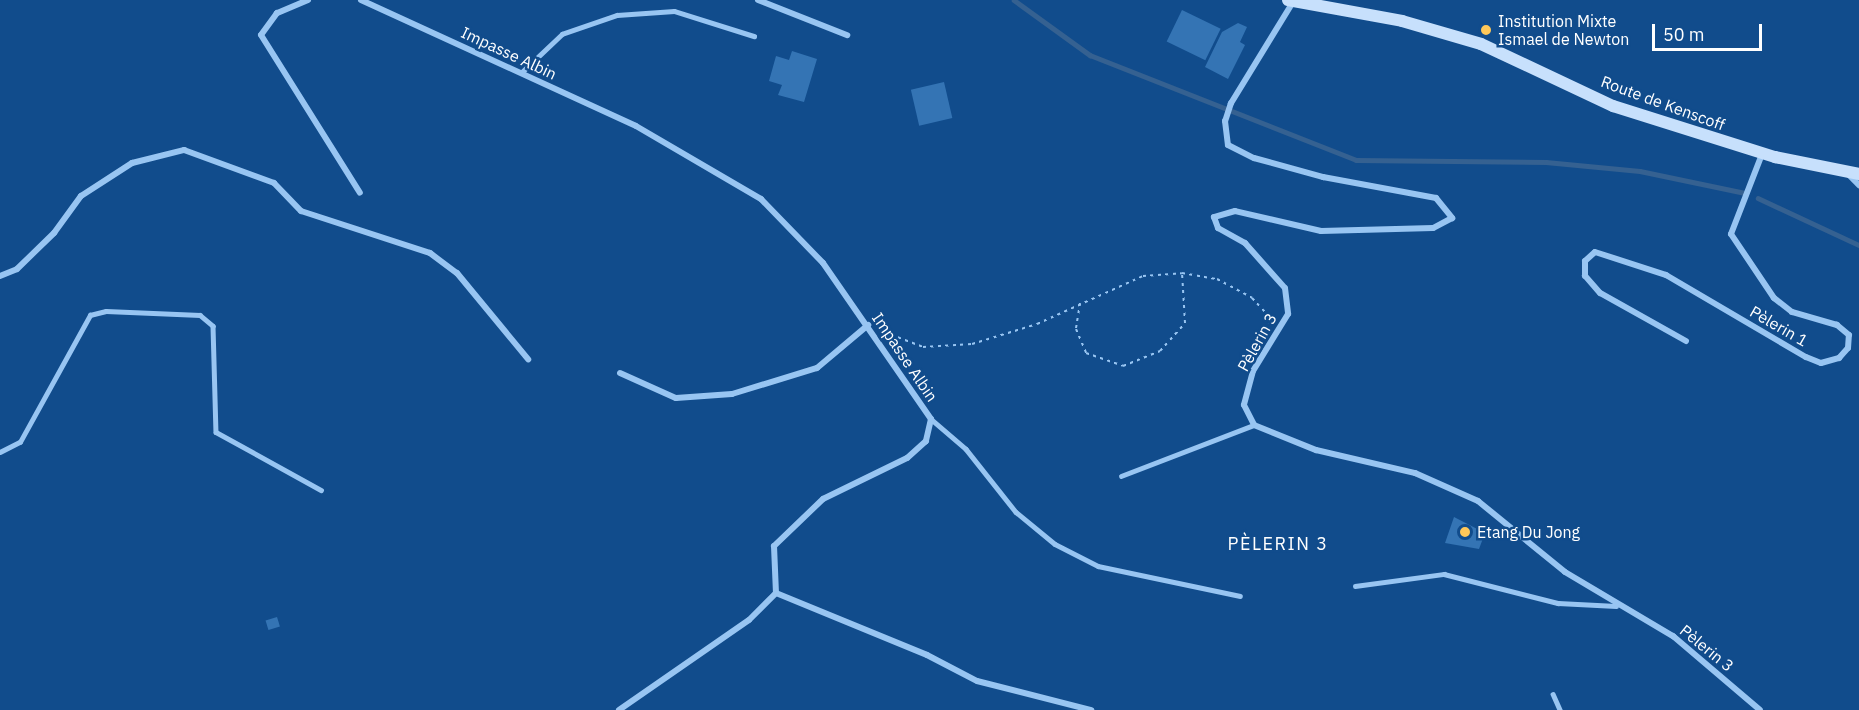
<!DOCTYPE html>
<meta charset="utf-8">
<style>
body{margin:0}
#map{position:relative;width:1859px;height:710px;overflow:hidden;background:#114c8c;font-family:"IBM Plex Sans",sans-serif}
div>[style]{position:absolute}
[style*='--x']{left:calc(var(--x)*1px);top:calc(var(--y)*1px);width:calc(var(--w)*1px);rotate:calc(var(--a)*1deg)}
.stream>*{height:4.5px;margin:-2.25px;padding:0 2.25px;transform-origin:2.25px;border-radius:2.25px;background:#356191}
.building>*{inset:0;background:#3474b4;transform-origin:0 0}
.path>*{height:2px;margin-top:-1px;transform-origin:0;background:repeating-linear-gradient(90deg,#98c5f2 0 3px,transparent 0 7.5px)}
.service>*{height:4.5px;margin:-2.25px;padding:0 2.25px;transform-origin:2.25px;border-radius:2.25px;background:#98c5f2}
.minor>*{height:6px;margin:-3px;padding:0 3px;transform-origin:3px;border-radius:3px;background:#98c5f2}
.secondary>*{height:12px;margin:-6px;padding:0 6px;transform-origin:6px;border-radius:6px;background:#c7e0fc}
.dots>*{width:16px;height:16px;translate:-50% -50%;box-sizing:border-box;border:3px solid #114c8c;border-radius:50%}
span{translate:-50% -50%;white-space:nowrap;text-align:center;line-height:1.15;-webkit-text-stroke:5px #114c8c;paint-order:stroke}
.poi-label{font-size:16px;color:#fff}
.left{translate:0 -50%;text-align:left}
.street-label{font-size:16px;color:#fff}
.neighbourhood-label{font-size:18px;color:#fff;letter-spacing:1.5px}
.scale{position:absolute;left:1652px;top:24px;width:110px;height:27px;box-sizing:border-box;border:3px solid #fff;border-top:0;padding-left:8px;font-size:18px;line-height:21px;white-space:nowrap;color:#fff;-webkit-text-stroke:4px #114c8c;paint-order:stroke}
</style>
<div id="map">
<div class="stream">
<i style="--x:1014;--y:0;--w:94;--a:35.9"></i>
<i style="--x:1090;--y:55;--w:286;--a:21.5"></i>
<i style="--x:1356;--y:160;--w:190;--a:0.6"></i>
<i style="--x:1546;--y:162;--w:94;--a:5.5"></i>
<i style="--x:1640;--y:171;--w:107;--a:11.8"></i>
<i style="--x:1758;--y:198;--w:111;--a:25"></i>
</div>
<div class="building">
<i style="left:1182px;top:10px;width:43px;height:35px;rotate:26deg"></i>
<i style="clip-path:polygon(1238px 23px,1247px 27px,1240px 42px,1245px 45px,1228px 79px,1205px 67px,1222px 32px)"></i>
<i style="clip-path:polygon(792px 51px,817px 59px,804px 102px,778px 95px,782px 85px,769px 81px,776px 56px,789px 60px)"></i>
<i style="left:944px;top:82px;width:37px;height:34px;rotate:77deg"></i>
<i style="clip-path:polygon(1454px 517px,1485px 533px,1479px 549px,1445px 543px)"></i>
<i style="left:277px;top:617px;width:10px;height:12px;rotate:73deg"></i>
</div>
<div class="path">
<i style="--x:1080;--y:303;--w:26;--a:99"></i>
<i style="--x:1076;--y:329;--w:26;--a:67"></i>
<i style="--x:1086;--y:353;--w:39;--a:19"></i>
<i style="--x:1123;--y:366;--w:40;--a:-22"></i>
<i style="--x:1160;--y:351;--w:38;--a:-48"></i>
<i style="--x:1185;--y:323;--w:50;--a:-93.4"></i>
<i style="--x:884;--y:332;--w:42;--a:21"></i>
<i style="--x:923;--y:347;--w:49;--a:-3.5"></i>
<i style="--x:972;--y:344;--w:68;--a:-17.1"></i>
<i style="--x:1037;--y:324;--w:116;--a:-24.4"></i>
<i style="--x:1143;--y:276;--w:39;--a:-4"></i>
<i style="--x:1182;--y:273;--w:36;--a:10"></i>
<i style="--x:1217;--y:279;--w:40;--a:28"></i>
<i style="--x:1252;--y:298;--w:23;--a:47"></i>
<i style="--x:1268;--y:315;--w:9;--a:77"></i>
</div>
<div class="service">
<i style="--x:522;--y:72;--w:55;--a:-43.5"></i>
<i style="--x:562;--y:34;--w:58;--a:-19.1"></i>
<i style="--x:617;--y:15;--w:57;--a:-4"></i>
<i style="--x:674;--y:11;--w:84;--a:17.4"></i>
<i style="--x:931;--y:419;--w:46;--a:40.6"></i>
<i style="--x:966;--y:449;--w:80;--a:51.6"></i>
<i style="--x:1016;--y:512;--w:50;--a:39.4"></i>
<i style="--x:1055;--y:544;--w:48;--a:27.1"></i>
<i style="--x:1098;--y:566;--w:145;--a:11.9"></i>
<i style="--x:0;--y:452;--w:22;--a:-27"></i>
<i style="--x:20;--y:442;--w:145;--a:-61.1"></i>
<i style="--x:90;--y:315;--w:16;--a:-14"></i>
<i style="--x:106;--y:311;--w:94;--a:2.4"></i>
<i style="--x:200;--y:315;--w:17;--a:40"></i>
<i style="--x:213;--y:326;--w:106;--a:88.4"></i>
<i style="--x:216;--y:432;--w:120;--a:28.9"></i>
<i style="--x:1121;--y:476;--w:142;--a:-21"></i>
<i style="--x:1355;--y:586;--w:90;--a:-7.7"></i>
<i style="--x:1444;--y:574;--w:118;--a:14.3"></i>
<i style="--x:1558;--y:603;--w:58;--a:3"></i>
<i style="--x:1553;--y:694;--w:17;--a:66"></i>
</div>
<div class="minor">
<i style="--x:308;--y:0;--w:34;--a:157"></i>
<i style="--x:277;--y:13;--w:27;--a:126"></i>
<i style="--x:261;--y:35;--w:186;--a:57.9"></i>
<i style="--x:361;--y:0;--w:302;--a:24.6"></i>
<i style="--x:636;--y:126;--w:145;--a:30.3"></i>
<i style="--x:761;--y:199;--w:89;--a:45.9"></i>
<i style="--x:823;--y:263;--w:190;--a:55.3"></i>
<i style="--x:931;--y:419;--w:23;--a:103"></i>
<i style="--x:926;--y:441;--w:25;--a:138"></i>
<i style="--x:907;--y:458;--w:93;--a:154"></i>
<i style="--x:823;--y:499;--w:68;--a:136.2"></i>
<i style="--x:774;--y:546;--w:47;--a:87.6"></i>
<i style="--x:776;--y:593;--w:163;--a:22.3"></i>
<i style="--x:927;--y:655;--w:56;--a:27.5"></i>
<i style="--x:977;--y:681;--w:118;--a:14.3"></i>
<i style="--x:758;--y:0;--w:96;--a:21.5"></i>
<i style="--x:1293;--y:2;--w:119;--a:121.5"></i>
<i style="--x:1231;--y:103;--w:19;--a:108"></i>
<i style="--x:1225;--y:121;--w:24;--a:83"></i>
<i style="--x:1228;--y:145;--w:29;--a:27"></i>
<i style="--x:1254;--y:158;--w:72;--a:15.4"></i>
<i style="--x:1323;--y:177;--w:115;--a:10.5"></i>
<i style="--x:1436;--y:198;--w:26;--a:51"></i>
<i style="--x:1452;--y:218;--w:21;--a:152"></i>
<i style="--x:1433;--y:228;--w:112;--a:178.5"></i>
<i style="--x:1321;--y:231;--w:88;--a:-166.9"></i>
<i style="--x:1235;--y:211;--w:22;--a:164"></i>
<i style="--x:1214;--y:217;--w:12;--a:70"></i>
<i style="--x:1218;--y:228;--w:31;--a:29"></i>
<i style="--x:1245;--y:243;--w:60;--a:48.4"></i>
<i style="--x:1285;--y:288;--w:26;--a:83"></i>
<i style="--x:1288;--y:314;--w:67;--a:121.6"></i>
<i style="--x:1253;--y:371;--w:35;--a:105"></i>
<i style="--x:1244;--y:405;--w:22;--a:63"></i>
<i style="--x:1254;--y:425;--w:67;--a:22"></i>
<i style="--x:1316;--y:450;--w:102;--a:13.1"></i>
<i style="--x:1415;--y:473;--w:69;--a:24"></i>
<i style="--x:1478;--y:501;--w:112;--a:39.2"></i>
<i style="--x:1565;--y:572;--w:126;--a:30.7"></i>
<i style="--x:1673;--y:636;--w:114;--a:40.4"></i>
<i style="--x:1848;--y:174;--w:16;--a:45"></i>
<i style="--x:0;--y:276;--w:18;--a:-22"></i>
<i style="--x:17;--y:269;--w:52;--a:-44.2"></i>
<i style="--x:54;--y:233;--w:46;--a:-53.9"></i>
<i style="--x:81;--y:196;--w:61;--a:-32.9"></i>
<i style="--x:132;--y:163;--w:54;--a:-14"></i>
<i style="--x:184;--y:150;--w:96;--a:20.1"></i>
<i style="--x:274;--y:183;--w:39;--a:46"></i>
<i style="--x:301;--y:211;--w:136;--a:18"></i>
<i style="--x:430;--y:253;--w:34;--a:37"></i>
<i style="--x:457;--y:273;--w:112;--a:50.5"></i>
<i style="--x:1686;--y:341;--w:98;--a:-150.8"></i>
<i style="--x:1600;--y:293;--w:23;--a:-131"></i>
<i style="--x:1585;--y:276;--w:15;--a:-90"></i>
<i style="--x:1585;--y:261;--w:13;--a:-42"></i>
<i style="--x:1595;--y:252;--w:75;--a:17.9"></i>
<i style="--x:1666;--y:275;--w:162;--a:30.4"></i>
<i style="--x:1806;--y:357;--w:16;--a:22"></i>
<i style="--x:1821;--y:363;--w:19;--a:-16"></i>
<i style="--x:1839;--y:358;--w:13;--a:-48"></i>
<i style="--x:1848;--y:348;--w:13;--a:-86"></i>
<i style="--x:1849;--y:335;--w:16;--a:-140"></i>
<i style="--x:1837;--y:325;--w:47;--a:-163.9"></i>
<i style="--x:1792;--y:312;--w:23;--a:-142"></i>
<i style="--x:1774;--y:298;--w:77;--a:-123.9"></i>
<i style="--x:1731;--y:234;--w:86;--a:-68.8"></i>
<i style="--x:620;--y:373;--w:61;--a:24.1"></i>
<i style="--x:676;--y:398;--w:56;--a:-4.1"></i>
<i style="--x:732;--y:394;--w:89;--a:-17"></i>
<i style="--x:817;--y:368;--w:67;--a:-40.1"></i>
<i style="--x:619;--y:710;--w:158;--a:-34.7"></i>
<i style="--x:749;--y:620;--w:38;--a:-45"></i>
</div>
<div class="secondary">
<i style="--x:1288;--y:0;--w:116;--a:10.4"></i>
<i style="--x:1402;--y:21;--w:82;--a:16.2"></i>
<i style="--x:1481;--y:44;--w:146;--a:25.2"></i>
<i style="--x:1613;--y:106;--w:170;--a:17.5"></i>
<i style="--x:1775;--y:157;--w:86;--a:11.4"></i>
</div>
<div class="dots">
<i style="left:1486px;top:30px;background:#ffc859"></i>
<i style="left:1465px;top:532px;background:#ffc859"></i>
</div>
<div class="poi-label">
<span class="left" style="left:1498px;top:30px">Institution Mixte<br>Ismael de Newton</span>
<span class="left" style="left:1477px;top:532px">Etang Du Jong</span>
</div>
<div class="street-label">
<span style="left:509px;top:53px;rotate:25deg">Impasse Albin</span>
<span style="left:1663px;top:103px;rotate:20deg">Route de Kenscoff</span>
<span style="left:1779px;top:326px;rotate:30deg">Pèlerin 1</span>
<span style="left:1257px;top:342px;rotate:-61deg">Pèlerin 3</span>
<span style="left:905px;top:357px;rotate:56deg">Impasse Albin</span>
<span style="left:1707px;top:648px;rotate:39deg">Pèlerin 3</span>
</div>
<div class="neighbourhood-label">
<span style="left:1278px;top:544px">PÈLERIN 3</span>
</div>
<div class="scale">50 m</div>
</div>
